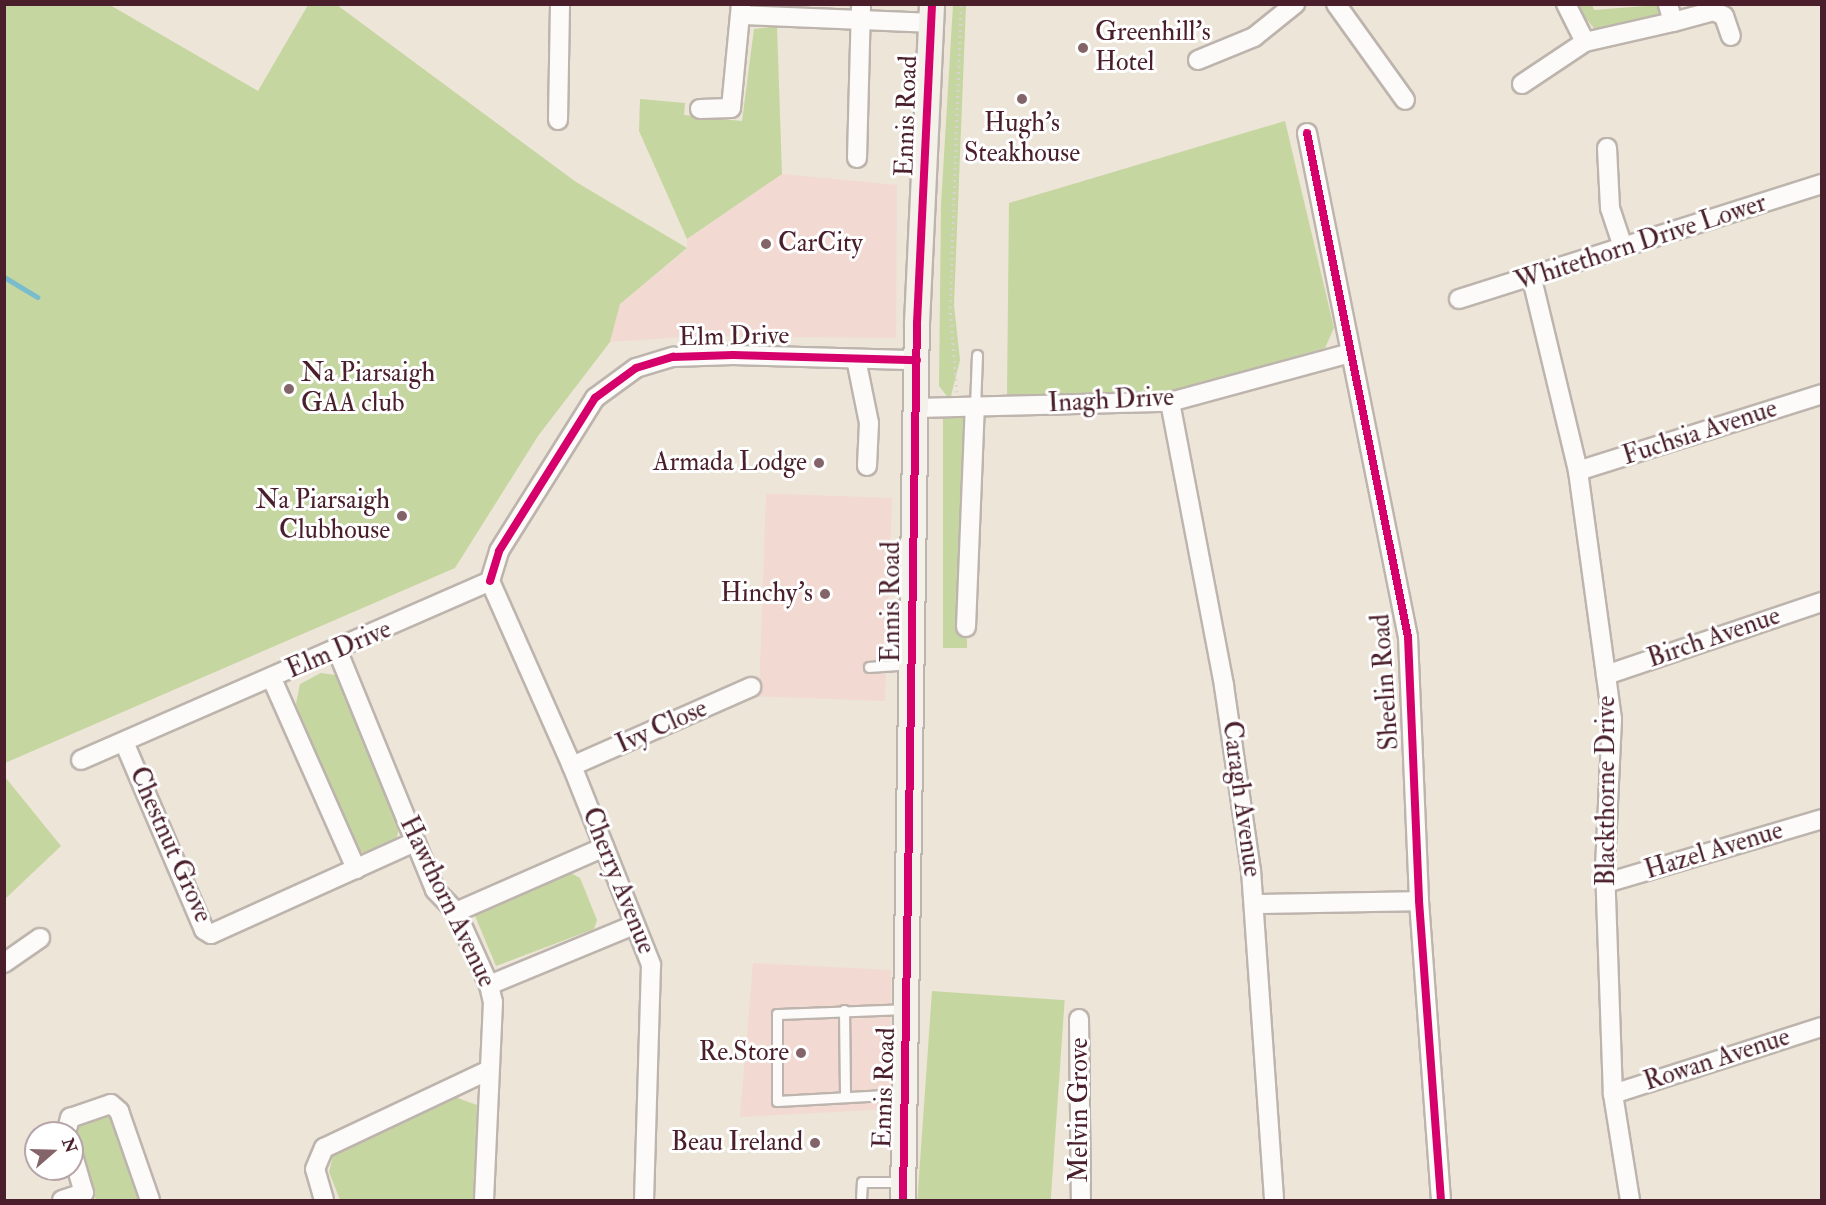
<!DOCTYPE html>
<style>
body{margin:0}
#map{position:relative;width:1826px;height:1205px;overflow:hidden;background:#ede5d8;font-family:"IM FELL Double Pica",serif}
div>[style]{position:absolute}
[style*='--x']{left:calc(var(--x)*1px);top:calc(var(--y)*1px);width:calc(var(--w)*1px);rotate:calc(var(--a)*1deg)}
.built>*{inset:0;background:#f2d9d2;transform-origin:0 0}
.green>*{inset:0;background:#c6d6a0;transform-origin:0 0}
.stream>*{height:5px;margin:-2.5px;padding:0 2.5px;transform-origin:2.5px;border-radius:2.5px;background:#79bccc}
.path>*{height:3px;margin-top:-1.5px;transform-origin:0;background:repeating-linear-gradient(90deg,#d8d3d1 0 1.5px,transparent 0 6px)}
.roads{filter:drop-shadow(2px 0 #bdb4ad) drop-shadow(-2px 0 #bdb4ad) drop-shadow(0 2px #bdb4ad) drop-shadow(0 -2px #bdb4ad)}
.service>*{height:9px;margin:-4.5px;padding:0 4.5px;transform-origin:4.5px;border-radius:4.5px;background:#fcfbf9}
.minor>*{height:18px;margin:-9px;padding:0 9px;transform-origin:9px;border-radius:9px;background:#fcfbf9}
.secondary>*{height:24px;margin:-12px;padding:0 12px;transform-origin:12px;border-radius:12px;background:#f4f1eb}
.cycleway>*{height:8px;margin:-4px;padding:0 4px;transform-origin:4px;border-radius:4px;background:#d6006c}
.dots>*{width:16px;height:16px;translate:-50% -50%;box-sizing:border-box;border:3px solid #fff;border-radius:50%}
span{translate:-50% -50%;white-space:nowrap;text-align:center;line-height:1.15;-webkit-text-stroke:6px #fff;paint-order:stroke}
.poi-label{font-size:26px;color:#4a1f2b}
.left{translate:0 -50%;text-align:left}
.right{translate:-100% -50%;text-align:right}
.street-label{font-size:26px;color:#4a1f2b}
.frame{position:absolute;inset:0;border:6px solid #4a1f2b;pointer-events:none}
.north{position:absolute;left:24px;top:1121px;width:60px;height:60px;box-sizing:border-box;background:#fff;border:2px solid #b7a5aa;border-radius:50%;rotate:70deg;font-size:16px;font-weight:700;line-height:24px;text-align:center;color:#4a1f2b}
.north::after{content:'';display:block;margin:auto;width:21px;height:27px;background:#836468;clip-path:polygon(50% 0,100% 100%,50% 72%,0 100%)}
</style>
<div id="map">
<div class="built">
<i style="clip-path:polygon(782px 174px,897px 185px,896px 338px,700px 336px,610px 342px,620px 304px,687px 249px,687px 239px)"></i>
<i style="left:892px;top:498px;width:203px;height:126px;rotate:92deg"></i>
<i style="clip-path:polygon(753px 963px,891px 970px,890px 1109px,740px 1117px)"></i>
</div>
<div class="green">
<i style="clip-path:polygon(4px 5px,110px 5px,258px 91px,308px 5px,337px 5px,576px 182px,687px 248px,620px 304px,610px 342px,538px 436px,455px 568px,5px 763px)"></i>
<i style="clip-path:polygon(953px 5px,966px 5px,954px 305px,960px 360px,950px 400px,939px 386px,941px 205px)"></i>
<i style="clip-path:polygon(1575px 5px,1592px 5px,1594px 10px,1658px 5px,1659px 16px,1597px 32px)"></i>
<i style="clip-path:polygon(777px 26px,782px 174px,687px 239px,639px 131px,640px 99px,685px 103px,684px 115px,742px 121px,754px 29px)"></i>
<i style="clip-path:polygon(1285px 121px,1334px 328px,1325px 348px,1173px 391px,1007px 397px,1009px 203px)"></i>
<i style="left:943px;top:418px;width:24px;height:230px"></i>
<i style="clip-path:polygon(321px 673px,335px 675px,345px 685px,402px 821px,395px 842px,371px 853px,357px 852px,296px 704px,300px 684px)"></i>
<i style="clip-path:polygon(5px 777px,61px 846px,5px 899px)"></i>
<i style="clip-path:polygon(571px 873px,580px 878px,597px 920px,594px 929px,496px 966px,475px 916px)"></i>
<i style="left:932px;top:991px;width:133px;height:209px;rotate:4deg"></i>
<i style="clip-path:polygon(452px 1096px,477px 1105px,476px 1200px,340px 1200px,329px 1172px,333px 1155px)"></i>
<i style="clip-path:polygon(106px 1114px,116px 1116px,143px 1200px,96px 1200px,73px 1132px,75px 1124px)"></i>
</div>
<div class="stream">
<i style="--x:4;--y:277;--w:39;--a:31"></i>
</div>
<div class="path">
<i style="--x:957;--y:392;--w:85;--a:-94.7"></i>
<i style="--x:950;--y:307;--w:303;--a:-87.9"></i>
</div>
<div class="roads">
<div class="service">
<i style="--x:975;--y:407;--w:52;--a:-87.8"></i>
<i style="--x:869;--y:667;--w:42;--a:-4.1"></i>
<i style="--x:844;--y:1010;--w:87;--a:89.3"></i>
<i style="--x:904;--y:1094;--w:127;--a:176.8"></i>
<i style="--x:777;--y:1101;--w:87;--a:-90"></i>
<i style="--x:777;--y:1014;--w:129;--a:-2.2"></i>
<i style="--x:861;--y:1200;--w:18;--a:-87"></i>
<i style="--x:862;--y:1182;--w:39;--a:0"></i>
</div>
<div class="minor">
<i style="--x:1336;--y:4;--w:118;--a:54.3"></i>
<i style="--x:1566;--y:4;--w:42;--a:63.4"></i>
<i style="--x:1585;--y:42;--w:90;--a:-12.8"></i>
<i style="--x:1673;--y:22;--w:19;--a:-106"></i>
<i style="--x:741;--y:15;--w:190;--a:2.4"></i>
<i style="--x:1673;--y:22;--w:42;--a:-15"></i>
<i style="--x:1714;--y:11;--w:11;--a:27"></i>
<i style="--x:1724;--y:16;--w:21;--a:71"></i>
<i style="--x:1198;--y:60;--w:61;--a:-22.3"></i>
<i style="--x:1254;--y:37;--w:53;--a:-38.8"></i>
<i style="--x:1522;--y:84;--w:76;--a:-33.7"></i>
<i style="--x:700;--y:109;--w:31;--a:-2"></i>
<i style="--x:731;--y:108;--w:104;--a:-84.5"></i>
<i style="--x:558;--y:120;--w:116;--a:-89"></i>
<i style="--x:1307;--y:133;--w:514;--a:78.67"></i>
<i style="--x:1408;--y:637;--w:264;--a:87.6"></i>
<i style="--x:1419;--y:901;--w:300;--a:85.8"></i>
<i style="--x:1607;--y:148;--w:60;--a:87.1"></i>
<i style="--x:1610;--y:208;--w:41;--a:71.6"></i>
<i style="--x:857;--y:158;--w:154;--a:-88.5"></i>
<i style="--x:1532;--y:279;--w:197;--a:76.5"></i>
<i style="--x:1578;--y:471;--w:250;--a:82.2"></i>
<i style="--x:1612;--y:719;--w:148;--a:92.7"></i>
<i style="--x:1605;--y:867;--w:227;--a:88"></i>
<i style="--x:1613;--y:1094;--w:107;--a:80.9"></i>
<i style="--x:1459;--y:299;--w:381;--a:-17.6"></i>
<i style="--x:856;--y:359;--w:65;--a:78.5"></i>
<i style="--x:869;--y:423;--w:43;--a:92.7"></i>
<i style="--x:1170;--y:402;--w:289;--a:79.2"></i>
<i style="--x:1224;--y:686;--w:186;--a:81.7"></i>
<i style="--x:1251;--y:870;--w:331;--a:86"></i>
<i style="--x:916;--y:408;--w:254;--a:-1.4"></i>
<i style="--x:1170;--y:402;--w:187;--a:-15.2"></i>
<i style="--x:1578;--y:471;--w:256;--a:-17.5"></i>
<i style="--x:490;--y:581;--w:202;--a:66.1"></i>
<i style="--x:572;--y:766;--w:214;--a:68.3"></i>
<i style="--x:651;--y:965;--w:235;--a:91.7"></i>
<i style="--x:966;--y:627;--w:220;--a:-87.7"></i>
<i style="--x:338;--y:652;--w:257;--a:67.8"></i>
<i style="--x:435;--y:890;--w:30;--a:46"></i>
<i style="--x:456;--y:912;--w:80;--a:65.7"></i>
<i style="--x:489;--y:985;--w:17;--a:77"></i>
<i style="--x:493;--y:1002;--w:198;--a:92.6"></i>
<i style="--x:1606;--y:675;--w:228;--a:-18.7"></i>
<i style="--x:272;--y:679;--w:208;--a:66.1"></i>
<i style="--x:124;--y:742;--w:204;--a:66.9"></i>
<i style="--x:204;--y:930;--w:8;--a:30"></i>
<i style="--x:211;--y:934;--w:224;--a:-24.3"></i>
<i style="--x:81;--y:760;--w:446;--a:-23.6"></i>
<i style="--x:490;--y:581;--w:31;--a:-73"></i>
<i style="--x:499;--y:551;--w:181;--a:-57.9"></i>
<i style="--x:595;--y:398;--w:51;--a:-36.2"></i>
<i style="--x:636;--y:368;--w:39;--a:-17"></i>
<i style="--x:673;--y:357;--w:60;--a:-1.9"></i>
<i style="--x:733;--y:355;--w:184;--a:1.6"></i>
<i style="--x:572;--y:766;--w:196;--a:-23.8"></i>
<i style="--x:1606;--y:883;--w:225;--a:-16.5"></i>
<i style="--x:1255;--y:904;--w:164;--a:-1"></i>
<i style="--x:456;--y:912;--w:162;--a:-23.7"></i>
<i style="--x:4;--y:963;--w:44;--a:-34.8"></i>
<i style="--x:489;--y:985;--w:157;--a:-22.5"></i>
<i style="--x:1079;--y:1019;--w:181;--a:89.4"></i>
<i style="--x:1613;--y:1094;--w:219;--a:-17.8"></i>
<i style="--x:66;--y:1133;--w:16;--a:-75"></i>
<i style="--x:70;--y:1118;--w:43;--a:-18.9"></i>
<i style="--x:111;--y:1104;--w:11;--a:41"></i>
<i style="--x:119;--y:1111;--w:94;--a:70.8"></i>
<i style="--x:62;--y:1200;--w:23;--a:-18"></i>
<i style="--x:84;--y:1193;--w:43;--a:-106.3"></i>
<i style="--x:324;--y:1200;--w:32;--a:-106"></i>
<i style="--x:315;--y:1169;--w:23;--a:-67"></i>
<i style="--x:324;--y:1148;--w:183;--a:-25.3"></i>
</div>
<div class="secondary">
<i style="--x:903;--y:1200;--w:877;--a:-89.09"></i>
<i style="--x:917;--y:323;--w:319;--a:-87.3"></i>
</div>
</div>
<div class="cycleway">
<i style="--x:1307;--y:133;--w:514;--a:78.67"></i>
<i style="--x:1408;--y:637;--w:264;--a:87.6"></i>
<i style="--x:1419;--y:901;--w:300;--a:85.8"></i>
<i style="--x:490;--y:581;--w:31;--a:-73"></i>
<i style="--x:499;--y:551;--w:181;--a:-57.9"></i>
<i style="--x:595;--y:398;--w:51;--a:-36.2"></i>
<i style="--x:636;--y:368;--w:39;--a:-17"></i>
<i style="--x:673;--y:357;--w:60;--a:-1.9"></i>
<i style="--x:733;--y:355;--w:184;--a:1.6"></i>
<i style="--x:903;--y:1200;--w:877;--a:-89.09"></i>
<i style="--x:917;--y:323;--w:319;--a:-87.3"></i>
</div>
<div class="dots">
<i style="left:1083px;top:48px;background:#836468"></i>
<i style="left:1022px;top:99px;background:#836468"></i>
<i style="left:766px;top:244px;background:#836468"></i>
<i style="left:289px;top:389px;background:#836468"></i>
<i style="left:819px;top:463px;background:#836468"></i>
<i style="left:402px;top:516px;background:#836468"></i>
<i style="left:825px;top:594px;background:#836468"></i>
<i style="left:801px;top:1053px;background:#836468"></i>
<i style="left:815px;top:1143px;background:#836468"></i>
</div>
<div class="poi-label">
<span class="left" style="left:1095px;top:48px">Greenhill's<br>Hotel</span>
<span style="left:1022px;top:139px">Hugh's<br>Steakhouse</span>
<span class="left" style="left:778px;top:244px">CarCity</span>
<span class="left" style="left:301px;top:389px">Na Piarsaigh<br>GAA club</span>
<span class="right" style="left:807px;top:463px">Armada Lodge</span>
<span class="right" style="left:390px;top:516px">Na Piarsaigh<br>Clubhouse</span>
<span class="right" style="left:813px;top:594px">Hinchy's</span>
<span class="right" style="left:789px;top:1053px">Re.Store</span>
<span class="right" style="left:803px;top:1143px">Beau Ireland</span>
</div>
<div class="street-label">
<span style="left:907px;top:116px;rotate:-88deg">Ennis Road</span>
<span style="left:1641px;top:243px;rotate:-18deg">Whitethorn Drive Lower</span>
<span style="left:734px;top:337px;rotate:-1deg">Elm Drive</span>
<span style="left:1111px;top:401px;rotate:-3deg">Inagh Drive</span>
<span style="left:1700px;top:433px;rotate:-18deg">Fuchsia Avenue</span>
<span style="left:892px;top:602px;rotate:-90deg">Ennis Road</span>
<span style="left:1714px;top:638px;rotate:-19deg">Birch Avenue</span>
<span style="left:339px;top:650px;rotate:-23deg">Elm Drive</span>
<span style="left:1386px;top:682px;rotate:-94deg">Sheelin Road</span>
<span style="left:662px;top:727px;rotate:-24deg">Ivy Close</span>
<span style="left:1607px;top:791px;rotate:-90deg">Blackthorne Drive</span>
<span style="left:1241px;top:799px;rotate:82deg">Caragh Avenue</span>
<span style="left:170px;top:845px;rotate:66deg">Chestnut Grove</span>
<span style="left:1714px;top:851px;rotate:-17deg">Hazel Avenue</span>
<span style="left:618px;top:881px;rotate:68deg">Cherry Avenue</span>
<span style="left:447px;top:902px;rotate:64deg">Hawthorn Avenue</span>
<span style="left:1717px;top:1060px;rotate:-18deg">Rowan Avenue</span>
<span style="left:885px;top:1088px;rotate:-88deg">Ennis Road</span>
<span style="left:1080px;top:1110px;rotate:-90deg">Melvin Grove</span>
</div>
<div class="frame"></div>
<div class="north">N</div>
</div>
